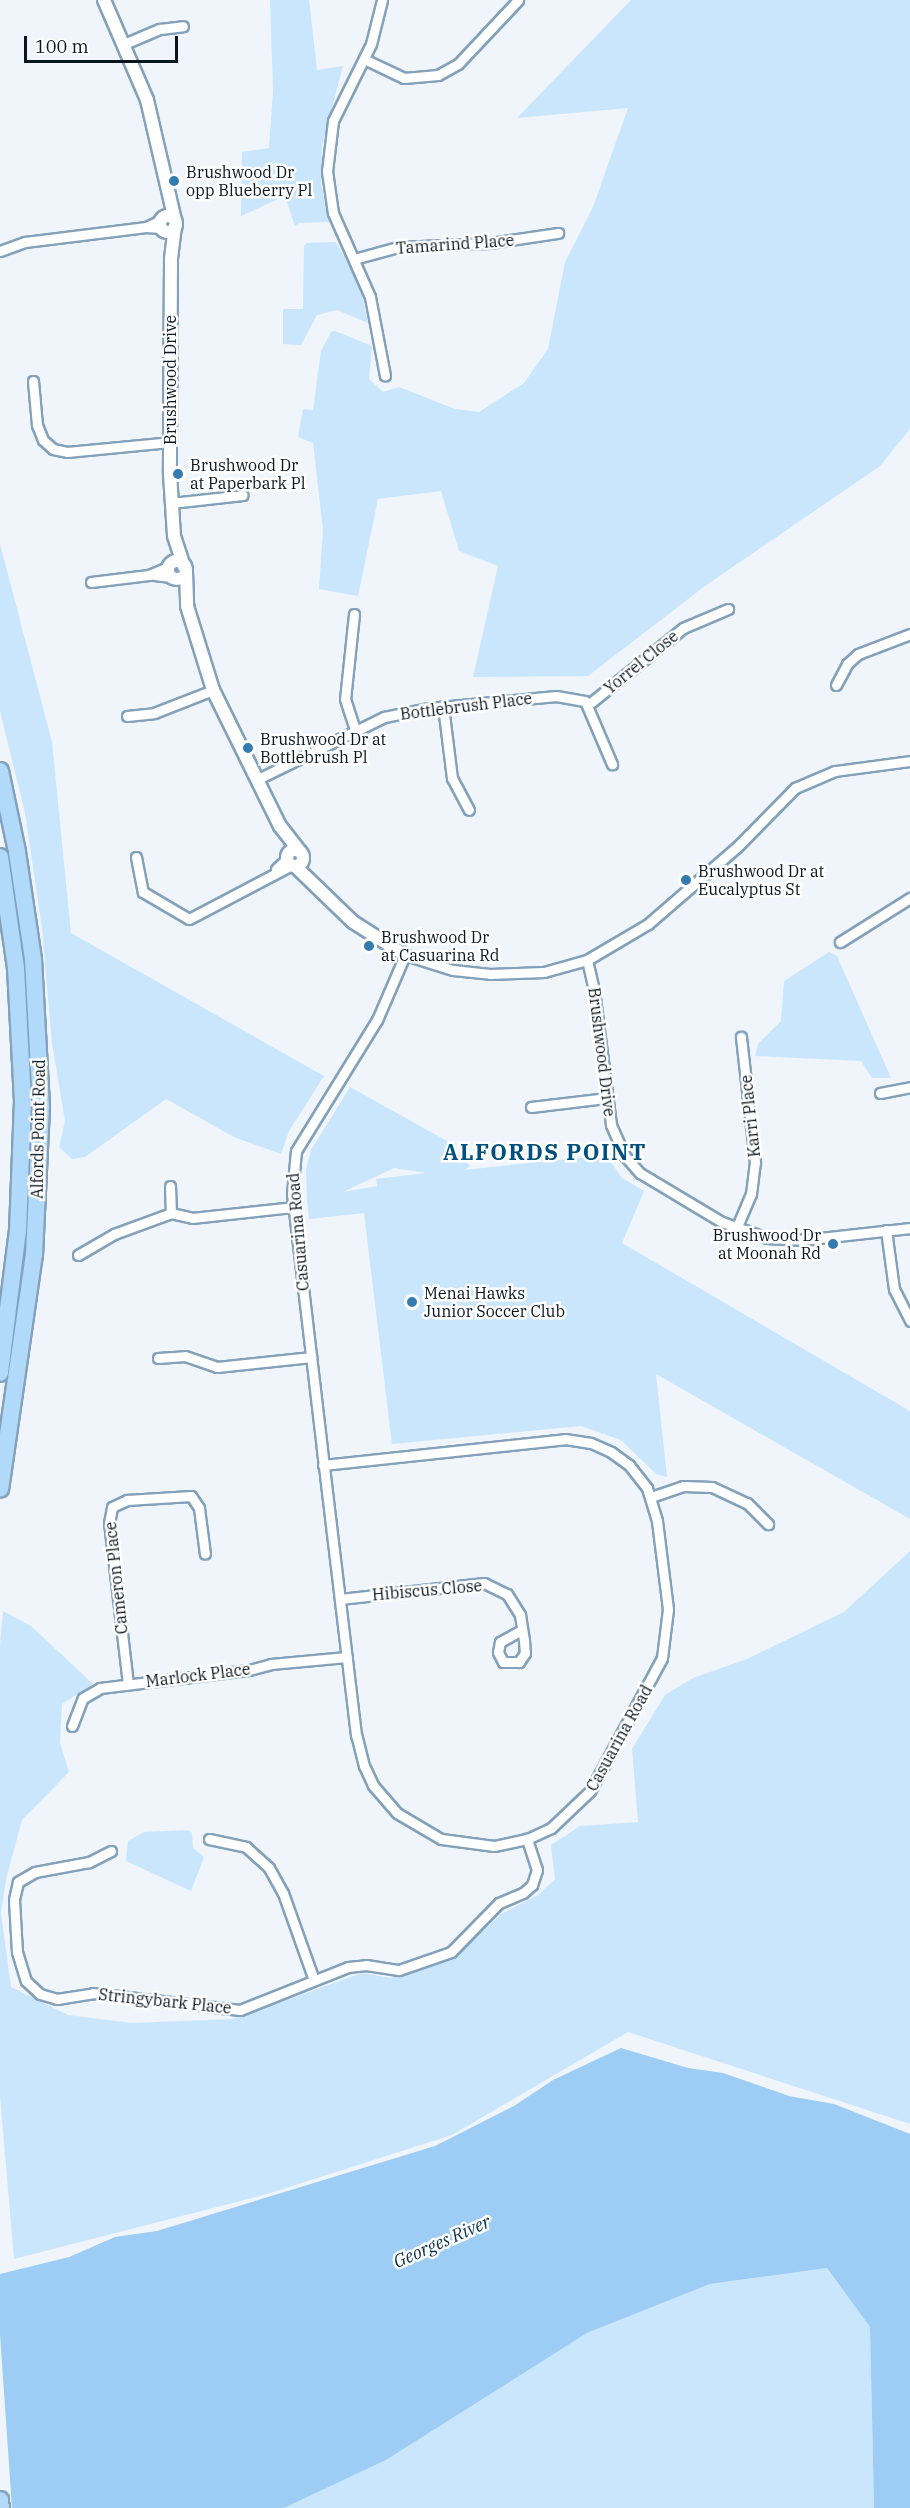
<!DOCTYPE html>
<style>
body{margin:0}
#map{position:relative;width:910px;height:2508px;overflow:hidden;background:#eff5fa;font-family:"IBM Plex Serif",serif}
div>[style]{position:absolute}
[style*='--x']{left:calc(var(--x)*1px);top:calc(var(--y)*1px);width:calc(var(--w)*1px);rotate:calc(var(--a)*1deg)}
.green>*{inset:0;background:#cae6fd}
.water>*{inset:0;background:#9dcdf4}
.pier>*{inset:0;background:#eff5fa}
.roads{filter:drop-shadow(2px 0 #83a1ba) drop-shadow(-2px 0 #83a1ba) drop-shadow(0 2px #83a1ba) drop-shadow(0 -2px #83a1ba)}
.street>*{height:9px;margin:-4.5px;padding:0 4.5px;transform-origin:4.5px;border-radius:4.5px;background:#fff}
.secondary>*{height:12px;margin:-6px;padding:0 6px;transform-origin:6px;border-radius:6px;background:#fff}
.secondary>.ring{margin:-6px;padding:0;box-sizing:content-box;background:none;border:12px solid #fff;border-radius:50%}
.highway>*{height:16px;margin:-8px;padding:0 8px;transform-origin:8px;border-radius:8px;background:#b1d9fa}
.dots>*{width:16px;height:16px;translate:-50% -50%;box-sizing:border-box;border:3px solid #fff;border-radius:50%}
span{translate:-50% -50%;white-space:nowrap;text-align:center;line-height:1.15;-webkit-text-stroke:5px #fff;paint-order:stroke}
.poi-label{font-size:16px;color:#09151d}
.left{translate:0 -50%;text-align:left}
.right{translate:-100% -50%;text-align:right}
.street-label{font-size:16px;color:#09151d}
.water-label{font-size:18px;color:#0c324c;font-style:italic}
.district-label{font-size:22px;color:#004f7c;font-weight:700;letter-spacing:1.5px}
.scale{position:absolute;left:24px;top:36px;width:154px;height:27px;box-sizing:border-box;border:3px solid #09151d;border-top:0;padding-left:8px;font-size:18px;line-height:21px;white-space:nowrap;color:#09151d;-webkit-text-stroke:4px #fff;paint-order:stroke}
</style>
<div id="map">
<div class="green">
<i style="clip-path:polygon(270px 0,309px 0,317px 70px,343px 66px,322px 146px,321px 184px,329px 222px,299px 223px,295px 226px,285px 196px,241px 216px,242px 152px,269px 148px,273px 91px)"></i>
<i style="clip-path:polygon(631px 0,910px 0,910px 429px,880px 466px,705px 586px,588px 676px,473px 677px,498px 566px,459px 551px,441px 491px,378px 499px,358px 596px,319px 589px,323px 530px,313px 443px,298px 437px,303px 409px,313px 410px,321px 351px,331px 332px,335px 331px,372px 346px,369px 379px,383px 392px,399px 387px,455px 409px,479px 412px,524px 383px,548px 349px,565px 262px,593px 207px,628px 108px,517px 118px)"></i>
<i style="clip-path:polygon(336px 242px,359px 283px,368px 323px,337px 310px,317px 315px,301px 345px,283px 344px,283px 309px,303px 309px,304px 246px,307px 243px)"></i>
<i style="clip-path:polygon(0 544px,52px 742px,71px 933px,324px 1076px,289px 1131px,281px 1154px,234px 1137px,166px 1099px,85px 1157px,72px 1159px,59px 1147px,65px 1121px,52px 1043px,42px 929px,25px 813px,0 711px)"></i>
<i style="clip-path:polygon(829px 952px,837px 956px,891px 1078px,872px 1078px,861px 1061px,755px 1056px,758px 1044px,781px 1021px,784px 981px)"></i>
<i style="clip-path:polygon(evenodd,350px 1087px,447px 1141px,470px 1166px,464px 1170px,606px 1155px,622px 1178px,644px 1191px,622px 1243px,910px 1411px,910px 1519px,656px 1374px,667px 1477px,656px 1474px,621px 1440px,581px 1426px,392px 1444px,364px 1213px,309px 1219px,307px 1199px,306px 1170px,311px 1150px,350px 1087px,394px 1168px,426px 1173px,376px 1179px,377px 1186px,343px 1192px,394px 1168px)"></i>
<i style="clip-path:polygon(910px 1551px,910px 2124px,628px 2032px,452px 2135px,264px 2195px,14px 2259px,0 2096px,0 1645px,3px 1611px,31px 1626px,93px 1684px,62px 1704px,60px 1743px,69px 1772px,22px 1820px,6px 1879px,1px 1913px,11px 1987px,68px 2015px,131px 2023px,233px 2019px,362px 1973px,391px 1978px,455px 1957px,501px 1914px,538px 1895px,555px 1879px,551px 1845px,580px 1826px,638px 1822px,632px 1749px,665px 1695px,693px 1678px,747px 1659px,844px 1612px)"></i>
<i style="clip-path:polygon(188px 1830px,192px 1833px,193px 1848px,204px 1857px,191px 1891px,126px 1861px,128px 1841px,144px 1832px)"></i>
<i style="clip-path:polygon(827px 2268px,870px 2327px,874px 2508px,284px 2508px,386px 2460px,587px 2333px,710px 2284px)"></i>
</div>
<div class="water">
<i style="clip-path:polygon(621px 2048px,688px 2068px,723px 2073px,789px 2096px,834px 2104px,910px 2134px,910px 2508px,874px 2508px,870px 2327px,827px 2268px,710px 2284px,587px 2333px,386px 2460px,284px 2508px,0 2508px,0 2274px,69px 2257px,115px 2237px,157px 2231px,435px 2146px,514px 2106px,553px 2080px)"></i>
</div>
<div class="pier">
<i style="clip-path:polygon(0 2334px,12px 2508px,0 2508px)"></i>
</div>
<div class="roads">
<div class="street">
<i style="--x:382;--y:0;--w:45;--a:104"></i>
<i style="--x:371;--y:44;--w:86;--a:116.3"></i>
<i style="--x:333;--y:121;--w:50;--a:96.8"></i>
<i style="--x:327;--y:171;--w:42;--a:81.9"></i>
<i style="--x:333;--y:213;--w:92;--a:66.2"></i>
<i style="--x:370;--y:297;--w:80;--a:79.2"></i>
<i style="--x:124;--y:44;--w:39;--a:-23"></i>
<i style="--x:160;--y:29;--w:23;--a:-7"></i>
<i style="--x:364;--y:59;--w:44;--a:25.4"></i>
<i style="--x:404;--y:78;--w:34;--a:-5"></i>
<i style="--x:438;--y:75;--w:23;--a:-29"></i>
<i style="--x:458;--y:64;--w:88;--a:-46.8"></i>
<i style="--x:146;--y:227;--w:16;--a:4"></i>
<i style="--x:0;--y:251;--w:27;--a:-20"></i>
<i style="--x:25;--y:242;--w:122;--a:-7.1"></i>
<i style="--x:146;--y:227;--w:17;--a:-25"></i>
<i style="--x:354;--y:259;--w:46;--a:-15.3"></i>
<i style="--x:398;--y:247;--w:92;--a:-2.5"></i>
<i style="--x:490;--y:243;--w:69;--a:-8.4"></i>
<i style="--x:33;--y:381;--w:44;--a:84.8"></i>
<i style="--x:37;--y:425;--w:16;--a:68"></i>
<i style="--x:43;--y:440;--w:13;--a:42"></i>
<i style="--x:53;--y:449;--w:14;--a:12"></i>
<i style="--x:67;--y:452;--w:103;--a:-5.5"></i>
<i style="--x:171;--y:503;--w:72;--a:-6.3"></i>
<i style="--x:154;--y:575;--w:17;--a:7"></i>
<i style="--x:91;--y:582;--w:58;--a:-6.9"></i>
<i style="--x:149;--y:575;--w:21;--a:-23"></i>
<i style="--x:354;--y:614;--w:85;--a:96"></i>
<i style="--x:345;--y:699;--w:32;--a:72"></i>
<i style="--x:836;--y:685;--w:24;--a:-62"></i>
<i style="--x:847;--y:664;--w:15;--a:-42"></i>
<i style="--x:858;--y:654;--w:56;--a:-21"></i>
<i style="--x:588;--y:705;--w:122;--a:-39"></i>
<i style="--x:683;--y:628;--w:49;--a:-22.9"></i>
<i style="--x:443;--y:706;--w:73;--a:82.9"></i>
<i style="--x:452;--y:778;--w:36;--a:62"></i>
<i style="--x:127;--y:716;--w:27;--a:-6"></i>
<i style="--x:154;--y:713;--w:63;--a:-21.3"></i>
<i style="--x:256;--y:780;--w:143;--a:-26.2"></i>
<i style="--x:384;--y:717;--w:46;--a:-11.3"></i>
<i style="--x:429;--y:708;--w:128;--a:-5.4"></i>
<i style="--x:556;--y:696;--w:29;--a:10"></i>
<i style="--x:585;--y:701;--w:69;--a:66.8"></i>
<i style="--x:136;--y:857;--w:36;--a:79"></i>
<i style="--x:143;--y:892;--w:53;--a:30.4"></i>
<i style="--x:189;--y:919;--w:116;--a:-27.7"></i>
<i style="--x:276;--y:869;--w:16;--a:-43"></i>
<i style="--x:840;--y:942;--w:83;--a:-32.2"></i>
<i style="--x:587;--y:960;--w:31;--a:77"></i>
<i style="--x:594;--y:990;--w:136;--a:82.8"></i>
<i style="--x:611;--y:1125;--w:34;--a:66"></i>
<i style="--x:625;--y:1156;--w:23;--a:49"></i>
<i style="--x:640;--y:1173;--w:96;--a:30.9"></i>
<i style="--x:722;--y:1222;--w:48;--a:19.6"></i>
<i style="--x:767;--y:1238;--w:35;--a:3"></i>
<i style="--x:802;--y:1240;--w:109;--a:-6.3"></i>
<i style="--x:880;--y:1093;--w:31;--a:-11"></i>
<i style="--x:531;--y:1107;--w:77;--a:-6.8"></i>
<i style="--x:170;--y:1186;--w:27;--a:88"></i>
<i style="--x:171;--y:1213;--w:22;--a:13"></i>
<i style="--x:192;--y:1218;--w:103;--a:-6.2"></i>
<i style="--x:736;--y:1229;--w:38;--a:-67"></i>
<i style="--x:751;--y:1194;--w:32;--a:-83"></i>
<i style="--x:755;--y:1162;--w:126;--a:-96.4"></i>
<i style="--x:886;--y:1230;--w:60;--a:82.3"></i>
<i style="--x:894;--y:1289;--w:36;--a:63"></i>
<i style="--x:78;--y:1255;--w:42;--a:-30.3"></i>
<i style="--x:114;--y:1234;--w:61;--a:-20.2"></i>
<i style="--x:158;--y:1358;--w:27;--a:-4"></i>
<i style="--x:185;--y:1356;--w:34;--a:19"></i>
<i style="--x:217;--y:1367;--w:95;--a:-6.1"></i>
<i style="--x:323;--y:1465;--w:243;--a:-6.1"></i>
<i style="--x:565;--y:1439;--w:26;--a:9"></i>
<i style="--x:591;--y:1443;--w:22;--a:24"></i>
<i style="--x:611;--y:1452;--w:22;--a:36"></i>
<i style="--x:629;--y:1465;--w:29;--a:52"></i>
<i style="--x:647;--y:1488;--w:34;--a:73"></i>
<i style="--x:657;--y:1521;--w:89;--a:82.9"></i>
<i style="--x:668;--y:1609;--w:49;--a:97"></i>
<i style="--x:662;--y:1658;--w:151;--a:118.4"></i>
<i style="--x:590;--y:1791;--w:54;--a:136.5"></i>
<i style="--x:551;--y:1828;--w:26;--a:155"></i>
<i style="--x:527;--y:1839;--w:34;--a:168"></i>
<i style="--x:494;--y:1846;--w:53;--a:-172.5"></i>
<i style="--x:441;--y:1839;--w:51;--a:-149.4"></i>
<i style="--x:397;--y:1813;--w:37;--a:-131"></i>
<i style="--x:373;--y:1785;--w:21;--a:-115"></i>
<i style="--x:364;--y:1766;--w:32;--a:-104"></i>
<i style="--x:356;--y:1735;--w:288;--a:-96.8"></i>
<i style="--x:322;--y:1449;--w:257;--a:-96.7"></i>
<i style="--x:292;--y:1194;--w:43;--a:-84.7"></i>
<i style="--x:296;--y:1151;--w:154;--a:-58.3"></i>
<i style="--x:377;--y:1020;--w:71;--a:-66.7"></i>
<i style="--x:405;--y:955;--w:50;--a:17.4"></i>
<i style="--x:453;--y:970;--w:37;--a:6"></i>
<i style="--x:490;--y:974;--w:54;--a:-2.1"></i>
<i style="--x:544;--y:972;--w:45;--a:-15.6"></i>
<i style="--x:587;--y:960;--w:71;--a:-30.5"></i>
<i style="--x:648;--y:924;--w:118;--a:-40.9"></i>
<i style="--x:737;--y:847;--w:83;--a:-45.5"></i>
<i style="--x:795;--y:788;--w:43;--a:-23"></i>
<i style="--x:835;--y:771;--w:76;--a:-7.6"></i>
<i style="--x:651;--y:1497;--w:34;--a:-19"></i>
<i style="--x:683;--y:1486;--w:29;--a:2"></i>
<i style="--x:712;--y:1487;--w:38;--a:25"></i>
<i style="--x:747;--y:1503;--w:30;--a:45"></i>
<i style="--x:340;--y:1599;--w:145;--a:-6.3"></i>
<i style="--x:484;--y:1583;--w:25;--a:26"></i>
<i style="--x:507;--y:1594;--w:25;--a:58"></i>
<i style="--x:520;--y:1615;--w:25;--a:81"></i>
<i style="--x:524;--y:1640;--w:13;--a:86"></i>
<i style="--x:525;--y:1653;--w:11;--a:124"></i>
<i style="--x:519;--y:1662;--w:16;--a:180"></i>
<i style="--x:503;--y:1662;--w:11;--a:-117"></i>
<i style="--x:498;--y:1652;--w:10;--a:-79"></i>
<i style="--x:500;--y:1642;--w:25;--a:-29"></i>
<i style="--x:128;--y:1684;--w:162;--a:-96.7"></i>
<i style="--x:109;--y:1523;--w:16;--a:-79"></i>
<i style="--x:112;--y:1507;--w:17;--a:-25"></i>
<i style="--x:127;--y:1500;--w:64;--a:-3.6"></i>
<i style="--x:191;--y:1496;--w:14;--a:56"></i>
<i style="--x:199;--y:1508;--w:46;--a:82.6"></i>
<i style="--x:72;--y:1726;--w:30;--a:-69"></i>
<i style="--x:83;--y:1698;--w:20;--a:-30"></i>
<i style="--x:100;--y:1688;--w:150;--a:-6.9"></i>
<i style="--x:249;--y:1670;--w:23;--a:-15"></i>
<i style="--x:271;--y:1664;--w:76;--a:-5.3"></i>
<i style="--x:209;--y:1839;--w:38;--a:12"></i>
<i style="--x:246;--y:1847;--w:31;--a:42"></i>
<i style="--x:269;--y:1868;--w:29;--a:61"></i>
<i style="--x:283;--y:1893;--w:92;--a:70.4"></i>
<i style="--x:111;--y:1851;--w:25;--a:153"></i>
<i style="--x:89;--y:1862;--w:55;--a:169.5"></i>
<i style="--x:35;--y:1872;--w:20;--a:150"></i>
<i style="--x:18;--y:1882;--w:18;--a:103"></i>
<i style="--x:14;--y:1900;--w:52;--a:86.7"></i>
<i style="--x:17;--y:1952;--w:30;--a:73"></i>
<i style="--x:26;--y:1981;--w:19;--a:43"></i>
<i style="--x:40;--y:1994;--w:18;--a:16"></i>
<i style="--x:57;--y:1999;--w:36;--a:-9"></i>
<i style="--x:93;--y:1993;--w:148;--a:6.6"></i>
<i style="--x:240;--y:2010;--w:116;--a:-21.7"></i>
<i style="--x:348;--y:1967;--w:18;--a:-6"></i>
<i style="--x:366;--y:1965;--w:33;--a:9"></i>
<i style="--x:399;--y:1970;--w:55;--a:-19.1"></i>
<i style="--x:451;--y:1952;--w:69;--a:-45.6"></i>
<i style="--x:499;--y:1903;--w:26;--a:-23"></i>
<i style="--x:523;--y:1893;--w:12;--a:-42"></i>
<i style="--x:532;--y:1885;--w:16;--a:-72"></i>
<i style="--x:537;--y:1870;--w:33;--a:-108"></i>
</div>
<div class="secondary">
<i style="--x:104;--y:0;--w:109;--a:66.7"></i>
<i style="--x:147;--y:100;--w:123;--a:76.9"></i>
<i class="ring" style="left:160px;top:216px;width:4px;height:4px"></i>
<i style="--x:175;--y:226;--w:34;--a:97"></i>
<i style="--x:171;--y:260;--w:214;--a:90.3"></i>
<i style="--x:170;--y:474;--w:62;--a:86.3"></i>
<i style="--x:174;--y:536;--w:32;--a:72"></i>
<i class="ring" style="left:168px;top:561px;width:6px;height:6px"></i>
<i style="--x:186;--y:572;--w:34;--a:88"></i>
<i style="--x:187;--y:606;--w:88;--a:72.8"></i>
<i style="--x:213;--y:690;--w:152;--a:63.8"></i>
<i style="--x:280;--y:826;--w:33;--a:52"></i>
<i class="ring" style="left:287px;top:850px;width:4px;height:4px"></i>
<i style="--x:295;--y:866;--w:81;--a:44"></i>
<i style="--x:353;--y:922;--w:62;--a:32.4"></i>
</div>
<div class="highway">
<i style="--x:0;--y:771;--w:83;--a:78.1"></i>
<i style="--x:17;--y:852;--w:108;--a:81.5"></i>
<i style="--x:33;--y:959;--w:148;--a:86.9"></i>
<i style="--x:41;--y:1107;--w:147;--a:92.7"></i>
<i style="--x:34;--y:1254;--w:237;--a:98.2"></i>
<i style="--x:0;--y:857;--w:112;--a:81.8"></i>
<i style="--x:16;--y:968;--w:133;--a:87"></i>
<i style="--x:23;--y:1101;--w:129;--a:92.2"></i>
<i style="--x:18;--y:1230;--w:144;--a:97.2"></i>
<i style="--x:0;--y:2500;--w:8;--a:83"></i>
</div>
</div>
<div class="dots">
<i style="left:174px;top:181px;background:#347cb0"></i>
<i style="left:178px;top:474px;background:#347cb0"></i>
<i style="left:248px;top:748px;background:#347cb0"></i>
<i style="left:686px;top:880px;background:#347cb0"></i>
<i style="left:369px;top:946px;background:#347cb0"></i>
<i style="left:833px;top:1244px;background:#347cb0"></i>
<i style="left:412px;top:1302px;background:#347cb0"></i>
</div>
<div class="poi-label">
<span class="left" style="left:186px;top:181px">Brushwood Dr<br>opp Blueberry Pl</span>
<span class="left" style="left:190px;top:474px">Brushwood Dr<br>at Paperbark Pl</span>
<span class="left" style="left:260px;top:748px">Brushwood Dr at<br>Bottlebrush Pl</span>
<span class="left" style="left:698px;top:880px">Brushwood Dr at<br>Eucalyptus St</span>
<span class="left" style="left:381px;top:946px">Brushwood Dr<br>at Casuarina Rd</span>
<span class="right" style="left:821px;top:1244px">Brushwood Dr<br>at Moonah Rd</span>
<span class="left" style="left:424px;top:1302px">Menai Hawks<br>Junior Soccer Club</span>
</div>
<div class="street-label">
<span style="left:455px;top:244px;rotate:-4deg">Tamarind Place</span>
<span style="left:170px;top:380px;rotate:-90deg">Brushwood Drive</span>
<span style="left:641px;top:662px;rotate:-39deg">Yorrel Close</span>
<span style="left:466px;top:706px;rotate:-7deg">Bottlebrush Place</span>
<span style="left:602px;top:1052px;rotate:83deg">Brushwood Drive</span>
<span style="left:750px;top:1116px;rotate:-96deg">Karri Place</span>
<span style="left:38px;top:1129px;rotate:-89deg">Alfords Point Road</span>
<span style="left:298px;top:1232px;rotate:-95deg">Casuarina Road</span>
<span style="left:116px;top:1578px;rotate:-96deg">Cameron Place</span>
<span style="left:427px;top:1590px;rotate:-5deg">Hibiscus Close</span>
<span style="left:198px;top:1675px;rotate:-7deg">Marlock Place</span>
<span style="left:619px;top:1738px;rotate:-61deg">Casuarina Road</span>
<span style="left:165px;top:2001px;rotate:6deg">Stringybark Place</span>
</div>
<div class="water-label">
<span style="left:442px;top:2242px;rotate:-24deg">Georges River</span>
</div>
<div class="district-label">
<span style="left:545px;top:1152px">ALFORDS POINT</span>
</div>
<div class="scale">100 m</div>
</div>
